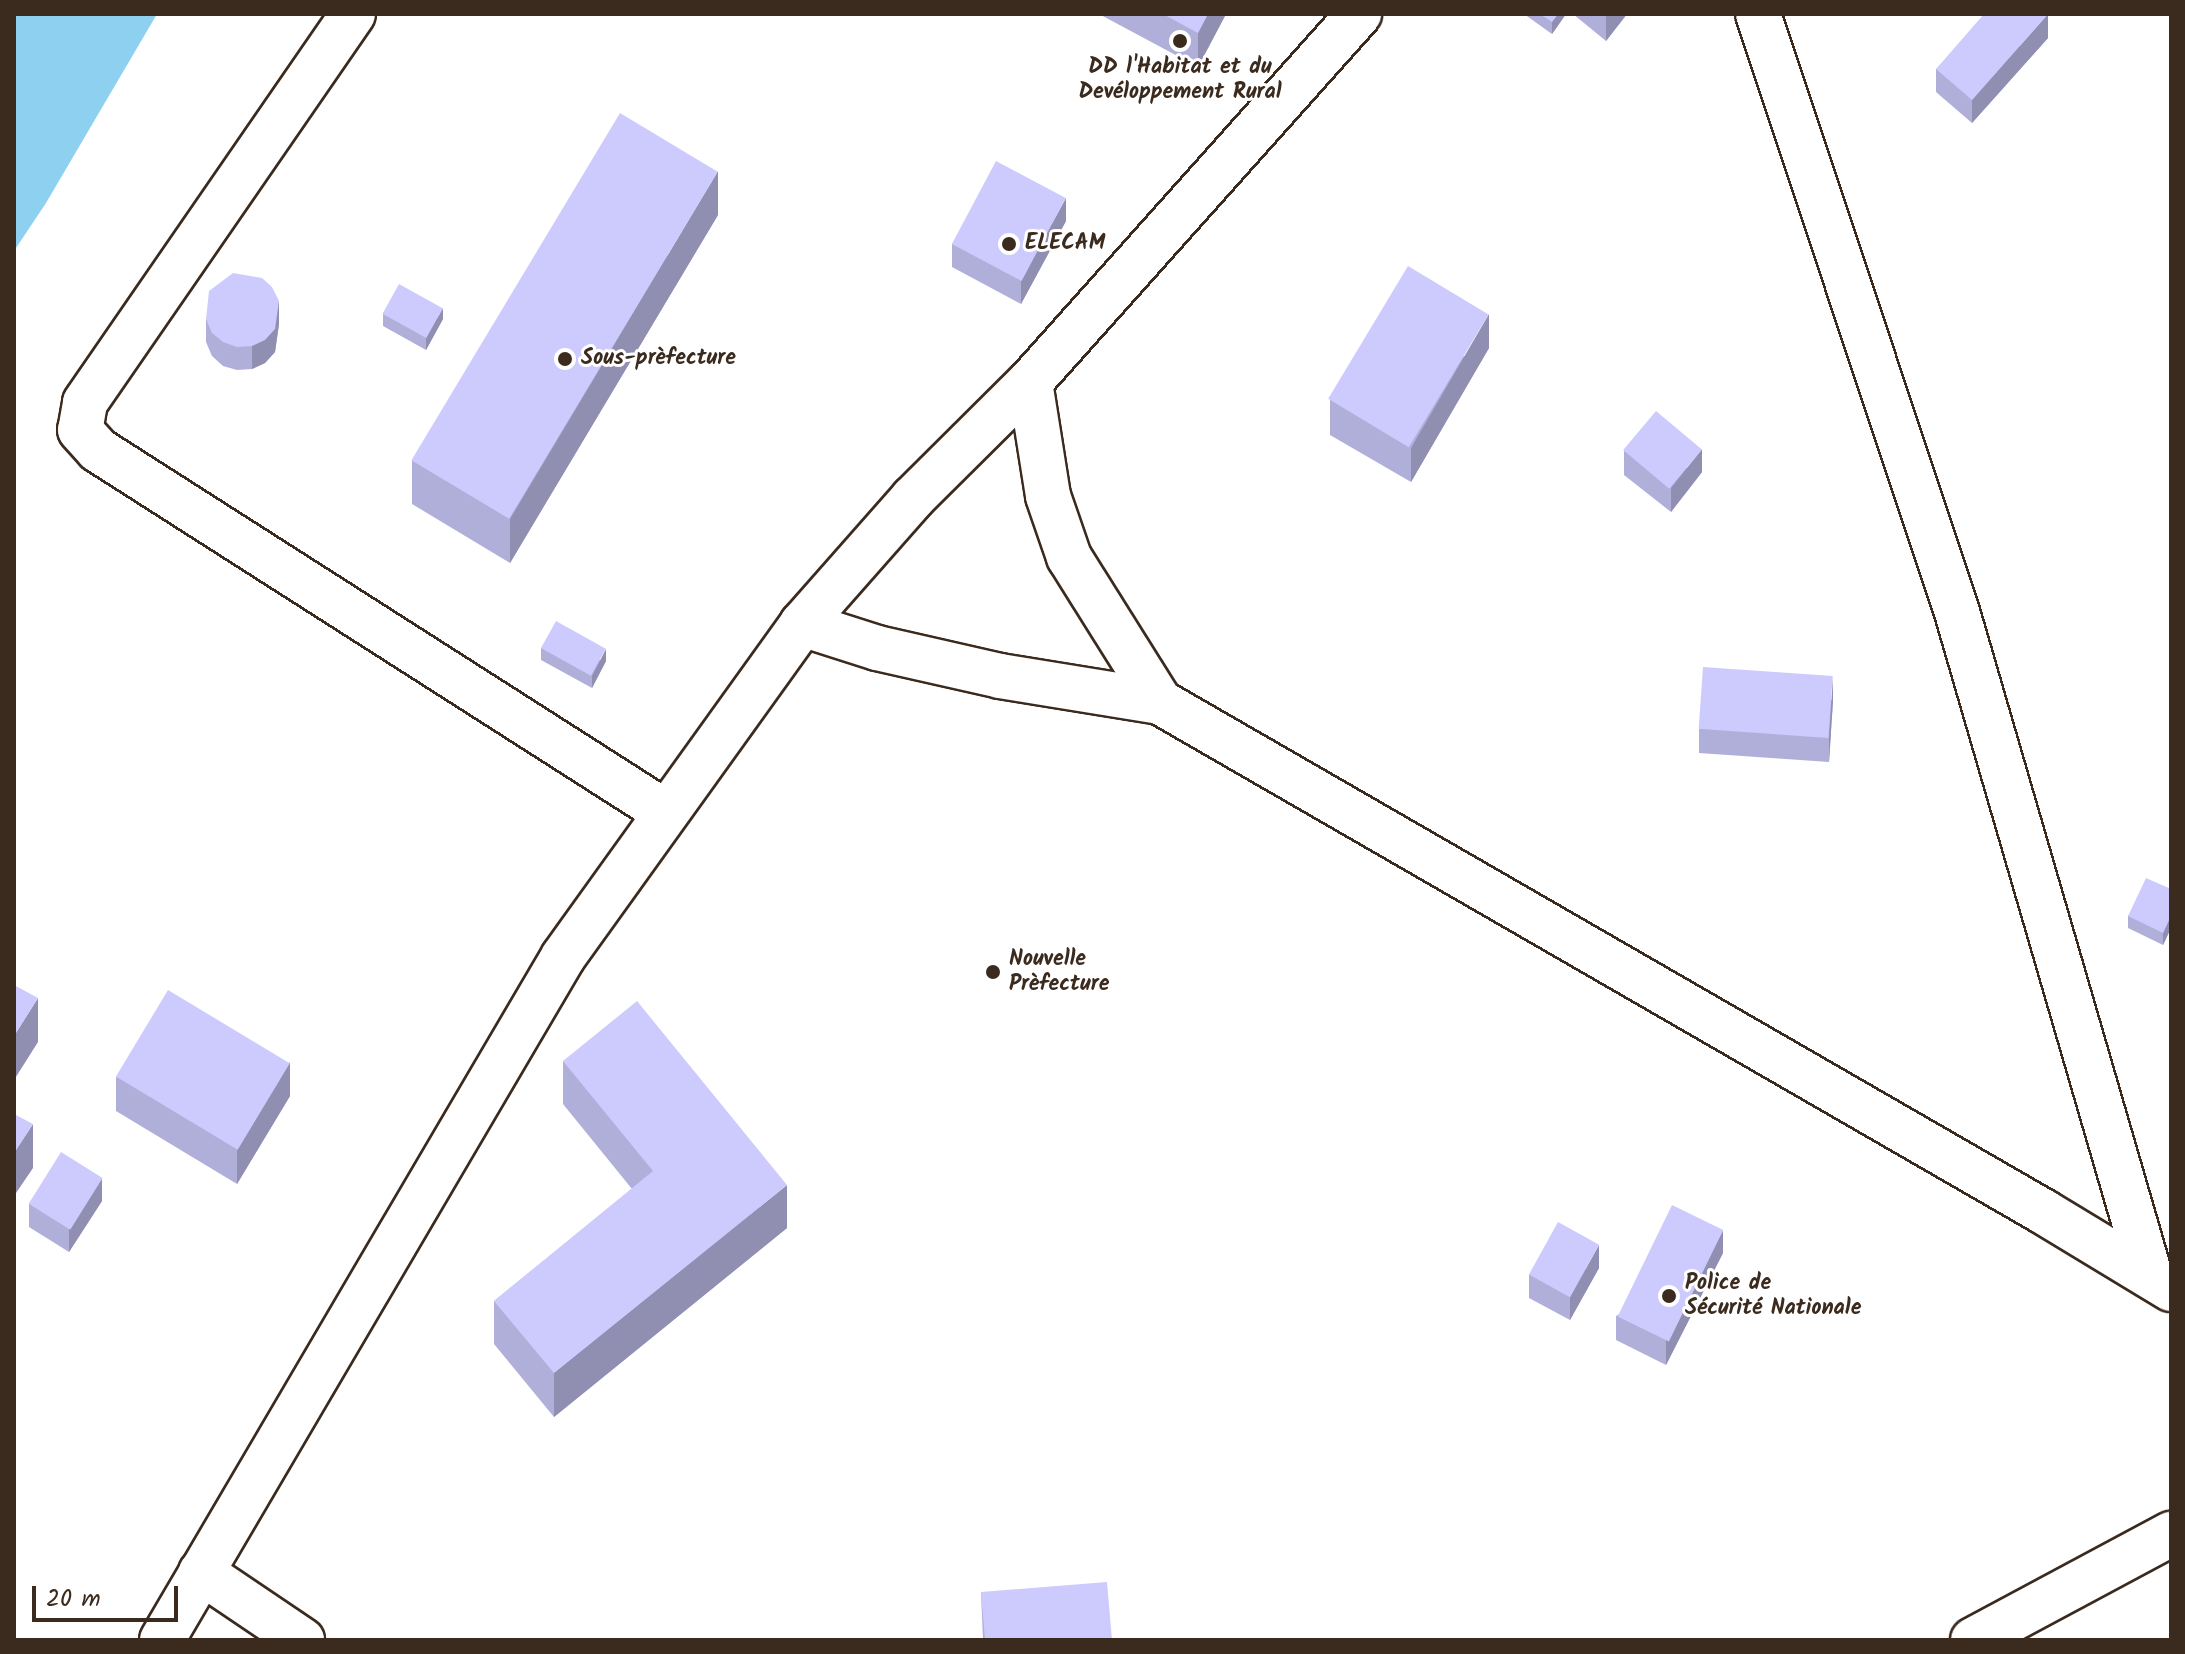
<!DOCTYPE html>
<meta charset="utf-8">
<style>
body{margin:0}
#map{position:relative;width:2185px;height:1654px;overflow:hidden;background:#fff;font-family:Kalam,sans-serif}
div>[style]{position:absolute}
[style*='--x']{left:calc(var(--x)*1px);top:calc(var(--y)*1px);width:calc(var(--w)*1px);rotate:calc(var(--a)*1deg)}
.water>*{inset:0;background:#8ed0f0}
.roads{filter:drop-shadow(2px 0 #3b2a1e) drop-shadow(-2px 0 #3b2a1e) drop-shadow(0 2px #3b2a1e) drop-shadow(0 -2px #3b2a1e)}
.minor>*{height:44px;margin:-22px;padding:0 22px;transform-origin:22px;border-radius:22px;background:#fff}
.wall>*{inset:0;background:#b0afda}
.shaded-wall>*{inset:0;background:#908eb1}
.building>*{inset:0;background:#cdcbfd;transform-origin:0 0}
.dots>*{width:22px;height:22px;translate:-50% -50%;box-sizing:border-box;border:4px solid #fff;border-radius:50%}
span{translate:-50% -50%;white-space:nowrap;text-align:center;line-height:1.15;-webkit-text-stroke:6px #fff;paint-order:stroke}
.poi-label{font-size:22px;color:#3b2a1e;font-weight:700}
.left{translate:0 -50%;text-align:left}
.frame{position:absolute;inset:0;border:16px solid #3b2a1e;pointer-events:none}
.scale{position:absolute;left:32px;top:1586px;width:146px;height:36px;box-sizing:border-box;border:4px solid #3b2a1e;border-top:0;padding-left:10px;font-size:24px;line-height:28px;white-space:nowrap;color:#3b2a1e;-webkit-text-stroke:6px #fff;paint-order:stroke}
</style>
<div id="map">
<div class="water">
<i style="clip-path:polygon(14px 14px,157px 14px,46px 203px,14px 251px)"></i>
</div>
<div class="roads">
<div class="minor">
<i style="--x:353;--y:14;--w:472;--a:124.6"></i>
<i style="--x:85;--y:403;--w:27;--a:100"></i>
<i style="--x:80;--y:430;--w:27;--a:48"></i>
<i style="--x:98;--y:450;--w:673;--a:32.56"></i>
<i style="--x:1758;--y:14;--w:630;--a:71.59"></i>
<i style="--x:1957;--y:612;--w:691;--a:73.79"></i>
<i style="--x:1030;--y:382;--w:115;--a:81"></i>
<i style="--x:1048;--y:496;--w:65;--a:71"></i>
<i style="--x:1069;--y:557;--w:171;--a:57.9"></i>
<i style="--x:802;--y:624;--w:79;--a:17.7"></i>
<i style="--x:877;--y:648;--w:126;--a:12.8"></i>
<i style="--x:1000;--y:676;--w:162;--a:9.2"></i>
<i style="--x:1160;--y:702;--w:1021;--a:29.98"></i>
<i style="--x:2044;--y:1212;--w:149;--a:31.2"></i>
<i style="--x:201;--y:1572;--w:122;--a:34"></i>
<i style="--x:162;--y:1640;--w:792;--a:-59.58"></i>
<i style="--x:563;--y:957;--w:410;--a:-54.3"></i>
<i style="--x:802;--y:624;--w:168;--a:-48.6"></i>
<i style="--x:913;--y:498;--w:165;--a:-44.8"></i>
<i style="--x:1030;--y:382;--w:494;--a:-48.2"></i>
<i style="--x:1973;--y:1640;--w:225;--a:-28.2"></i>
</div>
</div>
<div class="wall">
<i style="clip-path:polygon(1099px 14px,1226px 14px,1198px 67px)"></i>
<i style="clip-path:polygon(1524px 14px,1566px 14px,1552px 34px)"></i>
<i style="clip-path:polygon(1573px 14px,1627px 14px,1606px 41px)"></i>
<i style="clip-path:polygon(2048px 38px,1972px 123px,1936px 92px,1936px 69px)"></i>
<i style="clip-path:polygon(718px 215px,510px 563px,412px 504px,412px 460px)"></i>
<i style="clip-path:polygon(1066px 221px,1021px 304px,952px 267px,952px 244px)"></i>
<i style="clip-path:polygon(383px 314px,443px 319px,426px 350px,383px 326px)"></i>
<i style="clip-path:polygon(206px 319px,279px 324px,275px 352px,265px 363px,252px 369px,237px 370px,223px 366px,212px 356px,206px 342px)"></i>
<i style="clip-path:polygon(1489px 348px,1411px 482px,1330px 435px,1330px 400px)"></i>
<i style="clip-path:polygon(1624px 451px,1702px 472px,1671px 512px,1624px 475px)"></i>
<i style="clip-path:polygon(541px 648px,606px 661px,592px 688px,541px 660px)"></i>
<i style="clip-path:polygon(1833px 700px,1829px 762px,1699px 753px,1699px 729px)"></i>
<i style="clip-path:polygon(2171px 889px,2171px 928px,2163px 945px,2128px 928px,2128px 916px)"></i>
<i style="clip-path:polygon(563px 1061px,787px 1228px,554px 1417px,494px 1344px,494px 1301px,632px 1189px,563px 1104px)"></i>
<i style="clip-path:polygon(116px 1077px,290px 1096px,237px 1184px,116px 1111px)"></i>
<i style="clip-path:polygon(102px 1201px,69px 1252px,29px 1227px,29px 1204px)"></i>
<i style="clip-path:polygon(1723px 1253px,1666px 1365px,1616px 1340px,1616px 1316px)"></i>
<i style="clip-path:polygon(1599px 1268px,1570px 1320px,1529px 1298px,1529px 1274px)"></i>
<i style="clip-path:polygon(981px 1592px,1112px 1640px,983px 1640px)"></i>
</div>
<div class="shaded-wall">
<i style="clip-path:polygon(1208px 14px,1226px 14px,1198px 67px,1198px 33px)"></i>
<i style="clip-path:polygon(1558px 14px,1566px 14px,1552px 34px,1552px 22px)"></i>
<i style="clip-path:polygon(1606px 14px,1627px 14px,1606px 41px)"></i>
<i style="clip-path:polygon(2048px 14px,2048px 38px,1972px 123px,1972px 100px)"></i>
<i style="clip-path:polygon(718px 171px,718px 215px,510px 563px,510px 519px)"></i>
<i style="clip-path:polygon(1066px 198px,1066px 221px,1021px 304px,1021px 280px)"></i>
<i style="clip-path:polygon(279px 301px,279px 324px,275px 352px,265px 363px,252px 369px,252px 346px)"></i>
<i style="clip-path:polygon(443px 308px,443px 319px,426px 350px,426px 338px)"></i>
<i style="clip-path:polygon(1489px 314px,1489px 348px,1411px 482px,1411px 448px)"></i>
<i style="clip-path:polygon(1702px 449px,1702px 472px,1671px 512px,1671px 488px)"></i>
<i style="clip-path:polygon(606px 649px,606px 661px,592px 688px,592px 676px)"></i>
<i style="clip-path:polygon(1833px 676px,1833px 700px,1829px 762px,1829px 738px)"></i>
<i style="clip-path:polygon(2171px 916px,2171px 928px,2163px 945px,2163px 933px)"></i>
<i style="clip-path:polygon(38px 998px,38px 1042px,14px 1080px,14px 1036px)"></i>
<i style="clip-path:polygon(290px 1062px,290px 1096px,237px 1184px,237px 1150px)"></i>
<i style="clip-path:polygon(33px 1124px,33px 1168px,14px 1196px,14px 1153px)"></i>
<i style="clip-path:polygon(102px 1178px,102px 1201px,69px 1252px,69px 1229px)"></i>
<i style="clip-path:polygon(787px 1185px,787px 1228px,554px 1417px,554px 1373px)"></i>
<i style="clip-path:polygon(1723px 1230px,1723px 1253px,1666px 1365px,1666px 1341px)"></i>
<i style="clip-path:polygon(1599px 1245px,1599px 1268px,1570px 1320px,1570px 1297px)"></i>
</div>
<div class="building">
<i style="clip-path:polygon(1163px 14px,1208px 14px,1198px 33px)"></i>
<i style="clip-path:polygon(1540px 14px,1558px 14px,1552px 22px)"></i>
<i style="clip-path:polygon(1984px 14px,2048px 14px,1972px 100px,1936px 69px)"></i>
<i style="left:620px;top:113px;width:114px;height:405px;rotate:31deg"></i>
<i style="left:996px;top:161px;width:79px;height:94px;rotate:28deg"></i>
<i style="left:1408px;top:266px;width:94px;height:155px;rotate:31deg"></i>
<i style="clip-path:polygon(233px 273px,262px 278px,272px 287px,279px 301px,275px 329px,265px 340px,252px 346px,237px 347px,223px 342px,212px 333px,206px 319px,209px 291px)"></i>
<i style="left:399px;top:284px;width:50px;height:34px;rotate:29deg"></i>
<i style="left:1656px;top:411px;width:60px;height:51px;rotate:40deg"></i>
<i style="left:556px;top:621px;width:57px;height:31px;rotate:29deg"></i>
<i style="left:1703px;top:667px;width:130px;height:62px;rotate:4deg"></i>
<i style="clip-path:polygon(2146px 878px,2171px 889px,2171px 916px,2163px 933px,2128px 916px)"></i>
<i style="clip-path:polygon(14px 985px,38px 998px,14px 1036px)"></i>
<i style="left:168px;top:990px;width:142px;height:101px;rotate:31deg"></i>
<i style="clip-path:polygon(637px 1001px,787px 1185px,554px 1373px,494px 1301px,653px 1171px,563px 1061px)"></i>
<i style="clip-path:polygon(14px 1114px,33px 1124px,14px 1153px)"></i>
<i style="left:61px;top:1152px;width:49px;height:61px;rotate:32deg"></i>
<i style="left:1672px;top:1205px;width:57px;height:124px;rotate:26deg"></i>
<i style="left:1558px;top:1222px;width:47px;height:60px;rotate:29deg"></i>
<i style="clip-path:polygon(1107px 1582px,1112px 1640px,985px 1640px,981px 1592px)"></i>
</div>
<div class="dots">
<i style="left:1180px;top:41px;background:#3b2a1e"></i>
<i style="left:1009px;top:244px;background:#3b2a1e"></i>
<i style="left:565px;top:359px;background:#3b2a1e"></i>
<i style="left:993px;top:972px;background:#3b2a1e"></i>
<i style="left:1669px;top:1296px;background:#3b2a1e"></i>
</div>
<div class="poi-label">
<span style="left:1180px;top:80px">DD l'Habitat et du<br>Devéloppement Rural</span>
<span class="left" style="left:1025px;top:244px">ELECAM</span>
<span class="left" style="left:581px;top:359px">Sous-prèfecture</span>
<span class="left" style="left:1009px;top:972px">Nouvelle<br>Prèfecture</span>
<span class="left" style="left:1685px;top:1296px">Police de<br>Sécurité Nationale</span>
</div>
<div class="frame"></div>
<div class="scale">20 m</div>
</div>
